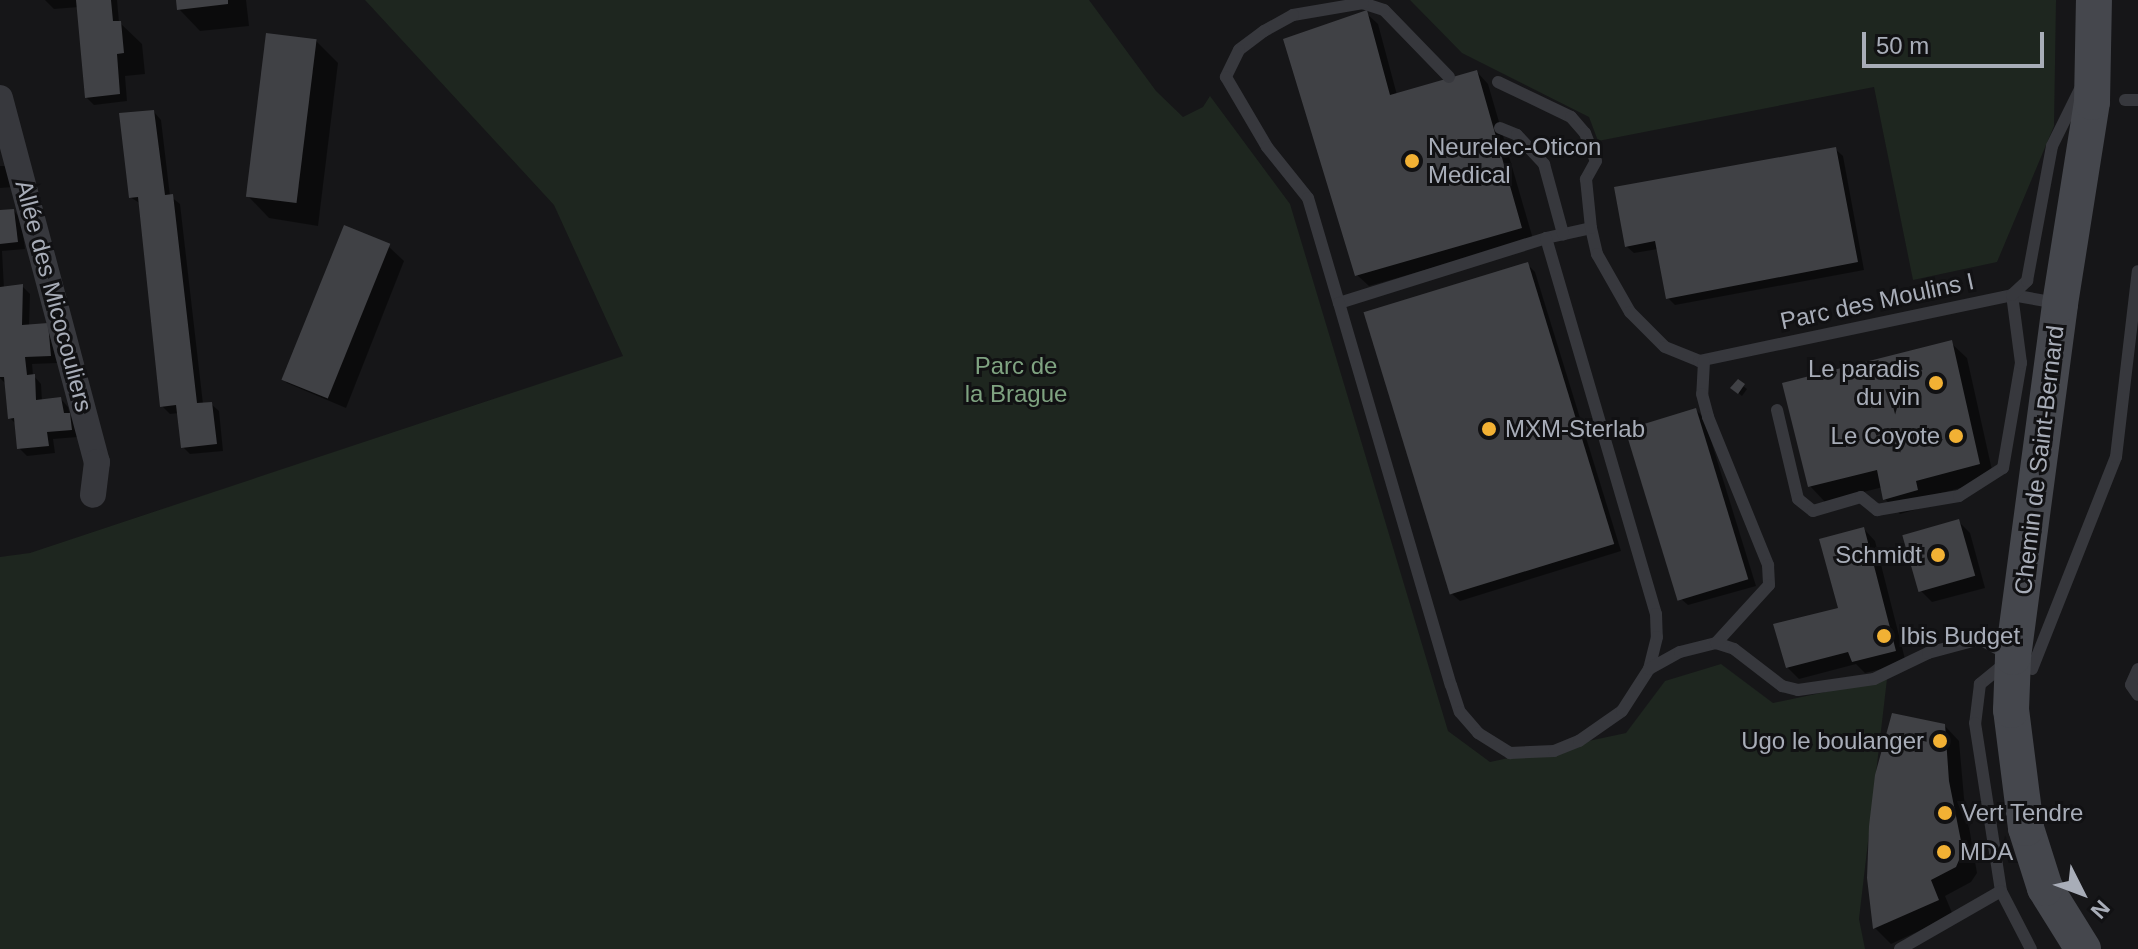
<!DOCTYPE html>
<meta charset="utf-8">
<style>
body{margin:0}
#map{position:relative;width:2138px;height:949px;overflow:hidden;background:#161618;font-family:Arial,sans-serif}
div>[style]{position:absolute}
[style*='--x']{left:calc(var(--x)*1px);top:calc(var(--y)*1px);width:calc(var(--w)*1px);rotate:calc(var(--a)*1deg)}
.green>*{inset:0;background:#1e261f}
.shadow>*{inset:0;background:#0007}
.building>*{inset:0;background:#404145;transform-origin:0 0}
.service>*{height:12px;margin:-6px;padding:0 6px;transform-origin:6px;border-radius:6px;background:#37383d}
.minor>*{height:26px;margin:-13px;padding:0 13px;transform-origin:13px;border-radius:13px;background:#37383d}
.secondary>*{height:36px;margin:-18px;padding:0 18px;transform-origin:18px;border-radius:18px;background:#45474d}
.dots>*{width:22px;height:22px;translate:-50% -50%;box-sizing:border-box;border:4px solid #111113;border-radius:50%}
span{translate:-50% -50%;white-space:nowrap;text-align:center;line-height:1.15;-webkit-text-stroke:6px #111113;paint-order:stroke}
.poi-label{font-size:24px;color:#a8adb8}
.left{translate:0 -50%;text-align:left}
.right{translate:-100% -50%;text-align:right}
.street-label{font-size:24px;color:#a8adb8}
.park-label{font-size:24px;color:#7fa381}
.north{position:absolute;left:2042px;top:853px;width:80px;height:80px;-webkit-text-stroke:6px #111113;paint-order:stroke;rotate:132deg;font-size:22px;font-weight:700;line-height:32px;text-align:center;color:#a8adb8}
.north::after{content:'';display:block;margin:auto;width:28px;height:36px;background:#a8adb8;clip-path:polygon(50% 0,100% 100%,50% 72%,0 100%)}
.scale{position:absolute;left:1862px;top:32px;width:182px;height:36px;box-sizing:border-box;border:4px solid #a8adb8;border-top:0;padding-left:10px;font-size:24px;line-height:28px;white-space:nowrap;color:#a8adb8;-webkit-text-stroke:6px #111113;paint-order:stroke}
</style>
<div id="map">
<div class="green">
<i style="clip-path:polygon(365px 0,1089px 0,1156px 91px,1183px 117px,1203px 107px,1210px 96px,1290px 204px,1448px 731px,1490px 762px,1626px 733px,1665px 681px,1721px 664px,1773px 703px,1887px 679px,1859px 919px,1865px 949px,0 949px,0 557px,30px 553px,623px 356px,554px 205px)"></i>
<i style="clip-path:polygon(1410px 0,2056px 0,2054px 126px,1997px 262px,1913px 280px,1874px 87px,1598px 141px,1589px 117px,1462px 53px)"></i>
</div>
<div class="shadow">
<i style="clip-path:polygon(45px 0,117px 0,119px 22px,142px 44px,145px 74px,125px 76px,127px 101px,94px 105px,87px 98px,79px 7px,54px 9px)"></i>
<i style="clip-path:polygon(178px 0,246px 0,249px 26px,200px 31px,179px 9px)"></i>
<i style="clip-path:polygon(1366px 13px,1378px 24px,1397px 95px,1477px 72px,1488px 84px,1533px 239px,1369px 286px,1357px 275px)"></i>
<i style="clip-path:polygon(316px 41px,338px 63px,318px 226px,269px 218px,248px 196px)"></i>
<i style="clip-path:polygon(154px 112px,161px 120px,170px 196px,180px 204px,203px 404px,211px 404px,219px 411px,223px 451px,190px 454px,183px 447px,179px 413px,170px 414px,162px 406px,141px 204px,130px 197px)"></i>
<i style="clip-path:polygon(1835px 149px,1843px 156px,1864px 270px,1675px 305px,1668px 298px,1658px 249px,1634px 253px,1626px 246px)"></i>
<i style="clip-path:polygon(0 166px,5px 166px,14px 187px,0 188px)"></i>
<i style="clip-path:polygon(14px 211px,21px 219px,25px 249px,2px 251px,4px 289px,22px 286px,30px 294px,29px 327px,47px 325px,57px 363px,32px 364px,33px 375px,41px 384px,42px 401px,61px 399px,68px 407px,70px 415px,77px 423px,78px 437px,53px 439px,55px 453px,27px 456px,19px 448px,17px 425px,10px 418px,7px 385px,0 378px,0 212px)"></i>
<i style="clip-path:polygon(388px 246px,404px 261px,346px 408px,287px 383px,284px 380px)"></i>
<i style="clip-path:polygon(1528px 265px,1535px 272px,1621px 551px,1460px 601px,1452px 594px)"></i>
<i style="clip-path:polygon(1951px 343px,1967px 358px,1994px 479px,1930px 496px,1932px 505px,1900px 514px,1885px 499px,1883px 487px,1825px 502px,1810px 486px)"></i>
<i style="clip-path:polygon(1738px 382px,1747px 389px,1742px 396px,1736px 391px)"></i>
<i style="clip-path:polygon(1696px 410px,1704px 418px,1756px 586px,1688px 605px,1680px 598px)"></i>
<i style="clip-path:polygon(1958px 521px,1970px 533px,1985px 588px,1932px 602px,1920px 590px)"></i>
<i style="clip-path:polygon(1864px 529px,1875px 541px,1906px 663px,1865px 673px,1856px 664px,1799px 679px,1787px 667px,1841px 609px)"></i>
<i style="clip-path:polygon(1944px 725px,1959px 741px,1964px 798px,1977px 873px,1971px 882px,1945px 896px,1953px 915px,1891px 944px,1875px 928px,1869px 878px)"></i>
</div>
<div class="building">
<i style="clip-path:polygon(76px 0,111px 0,113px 21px,121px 21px,124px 53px,117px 54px,120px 94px,85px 98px)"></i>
<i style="clip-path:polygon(176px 0,228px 0,228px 4px,177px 10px)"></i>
<i style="clip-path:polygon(1367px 10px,1390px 95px,1477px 70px,1522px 228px,1355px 276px,1283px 39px)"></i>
<i style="left:266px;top:33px;width:51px;height:165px;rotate:7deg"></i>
<i style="clip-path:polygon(154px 110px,165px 195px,173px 194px,197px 403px,212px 402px,217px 444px,181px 448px,176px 405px,160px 407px,138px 197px,129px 198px,119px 113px)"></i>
<i style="clip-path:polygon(1836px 147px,1858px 262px,1666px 299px,1655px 241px,1625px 247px,1614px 187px)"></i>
<i style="clip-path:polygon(14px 209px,18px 242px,0 244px,0 210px)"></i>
<i style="left:344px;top:225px;width:50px;height:167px;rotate:22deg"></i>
<i style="left:1528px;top:262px;width:295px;height:172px;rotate:73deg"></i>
<i style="clip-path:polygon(23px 284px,22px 325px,48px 323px,51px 356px,25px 357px,27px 375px,35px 374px,36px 400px,61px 397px,64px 413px,70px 413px,72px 430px,47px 432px,49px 446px,17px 449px,14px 418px,8px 419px,4px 377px,0 377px,0 287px)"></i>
<i style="clip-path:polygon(1952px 340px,1980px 464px,1916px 481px,1918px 490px,1883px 500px,1877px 470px,1808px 487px,1782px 383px)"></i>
<i style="clip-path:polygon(1738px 379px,1745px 384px,1738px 394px,1730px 388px)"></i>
<i style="left:1696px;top:408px;width:179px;height:74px;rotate:73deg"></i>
<i style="left:1959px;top:519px;width:59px;height:59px;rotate:74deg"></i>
<i style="clip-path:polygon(1864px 527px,1896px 651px,1852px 662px,1848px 652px,1786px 668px,1773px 624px,1838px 608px,1819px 539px)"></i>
<i style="clip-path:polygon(1892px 713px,1945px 724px,1949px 781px,1963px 851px,1956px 867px,1931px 880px,1939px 900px,1873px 929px,1867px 878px,1869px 826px,1875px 775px)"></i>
</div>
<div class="service">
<i style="--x:1449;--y:77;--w:93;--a:-134.1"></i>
<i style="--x:1384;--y:10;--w:22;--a:-162"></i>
<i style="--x:1363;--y:3;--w:71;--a:170.3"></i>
<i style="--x:1293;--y:15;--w:33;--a:151"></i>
<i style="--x:1264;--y:31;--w:31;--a:143"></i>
<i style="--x:1239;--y:50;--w:30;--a:116"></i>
<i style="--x:1226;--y:77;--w:81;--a:59.6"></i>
<i style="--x:1267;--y:147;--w:65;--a:51.2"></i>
<i style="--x:1308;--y:198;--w:109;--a:73.6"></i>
<i style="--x:1339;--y:303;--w:217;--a:-17.4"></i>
<i style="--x:1546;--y:238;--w:46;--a:-12.5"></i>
<i style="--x:1591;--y:228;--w:27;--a:77"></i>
<i style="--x:1597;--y:254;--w:67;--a:60.4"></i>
<i style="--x:1630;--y:312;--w:49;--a:45"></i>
<i style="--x:1665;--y:347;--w:37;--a:22"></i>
<i style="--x:1699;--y:361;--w:320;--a:-11.9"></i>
<i style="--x:2012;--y:295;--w:46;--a:10.1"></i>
<i style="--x:1498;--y:82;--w:81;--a:25.6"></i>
<i style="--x:1571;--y:117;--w:21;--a:49"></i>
<i style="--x:1585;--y:133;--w:30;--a:69"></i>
<i style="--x:1596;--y:161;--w:21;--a:119"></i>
<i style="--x:1586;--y:179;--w:49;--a:84.2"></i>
<i style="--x:2125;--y:100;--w:13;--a:0"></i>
<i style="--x:1500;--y:128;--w:18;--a:22"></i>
<i style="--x:1517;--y:135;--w:40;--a:47"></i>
<i style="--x:1544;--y:164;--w:73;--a:74.8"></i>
<i style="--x:1546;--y:238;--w:392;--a:73.7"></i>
<i style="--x:1656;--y:614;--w:23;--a:88"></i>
<i style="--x:1657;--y:637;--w:33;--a:104"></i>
<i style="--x:1339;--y:303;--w:398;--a:73.7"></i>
<i style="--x:1451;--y:685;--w:28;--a:72"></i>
<i style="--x:1460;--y:712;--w:28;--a:49"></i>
<i style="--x:1478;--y:733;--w:38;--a:32"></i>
<i style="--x:1510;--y:753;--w:44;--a:-2.6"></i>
<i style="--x:1554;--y:751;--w:27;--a:-22"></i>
<i style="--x:1579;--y:741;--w:52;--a:-34.9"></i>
<i style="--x:1622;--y:711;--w:50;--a:-57.3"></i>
<i style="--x:1649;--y:669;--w:35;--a:-29"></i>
<i style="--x:1680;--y:652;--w:37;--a:-14"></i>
<i style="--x:1716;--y:643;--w:19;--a:18"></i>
<i style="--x:1734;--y:649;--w:61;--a:37.6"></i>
<i style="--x:1782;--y:686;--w:16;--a:14"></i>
<i style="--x:1798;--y:690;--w:77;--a:-8.2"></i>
<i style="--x:1874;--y:679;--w:60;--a:-25.7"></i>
<i style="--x:1928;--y:653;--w:54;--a:-15.1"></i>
<i style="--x:1980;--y:639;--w:38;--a:29"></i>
<i style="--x:2013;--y:657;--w:43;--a:140.7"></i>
<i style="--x:1980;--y:684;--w:39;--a:97"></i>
<i style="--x:1975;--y:723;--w:170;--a:81.2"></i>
<i style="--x:2001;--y:891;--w:65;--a:62.7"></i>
<i style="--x:1704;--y:361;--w:33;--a:93"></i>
<i style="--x:1702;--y:394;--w:24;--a:75"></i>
<i style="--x:1708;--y:417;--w:160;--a:67.9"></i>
<i style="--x:1768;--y:565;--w:20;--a:87"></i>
<i style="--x:1769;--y:585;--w:79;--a:132.4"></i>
<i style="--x:1777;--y:410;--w:91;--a:76.7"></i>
<i style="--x:1798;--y:499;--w:19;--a:39"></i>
<i style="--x:1813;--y:511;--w:50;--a:-16.3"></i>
<i style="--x:1861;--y:497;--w:21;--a:39"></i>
<i style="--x:1877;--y:510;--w:83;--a:-9.7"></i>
<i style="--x:1959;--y:496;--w:52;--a:-32.5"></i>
<i style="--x:2003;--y:468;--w:107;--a:-80.3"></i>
<i style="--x:2021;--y:363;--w:69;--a:-97.5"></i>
<i style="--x:2012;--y:295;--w:21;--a:-43"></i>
<i style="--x:2027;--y:281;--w:137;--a:-79.5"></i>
<i style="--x:2052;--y:146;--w:66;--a:-63.8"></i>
<i style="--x:2032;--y:669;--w:228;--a:-68.4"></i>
<i style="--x:2116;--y:457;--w:187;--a:-83.3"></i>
<i style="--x:2138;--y:669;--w:17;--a:114"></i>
<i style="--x:2131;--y:685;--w:12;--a:55"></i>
<i style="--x:1900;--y:949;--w:116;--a:-29.9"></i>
</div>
<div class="minor">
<i style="--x:0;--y:98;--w:377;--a:75.1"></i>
<i style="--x:97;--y:462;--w:33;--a:97"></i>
</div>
<div class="secondary">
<i style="--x:2083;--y:949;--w:72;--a:-121.9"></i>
<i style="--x:2045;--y:888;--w:63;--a:-107.6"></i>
<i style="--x:2026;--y:828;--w:119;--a:-97.2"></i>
<i style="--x:2011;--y:710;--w:53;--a:-87.8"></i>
<i style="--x:2013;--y:657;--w:356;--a:-82.4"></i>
<i style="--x:2060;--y:304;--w:205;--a:-81"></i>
<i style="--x:2092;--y:102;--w:102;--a:-88.9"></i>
</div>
<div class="dots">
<i style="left:1412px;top:161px;background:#f2b134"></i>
<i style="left:1936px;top:383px;background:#f2b134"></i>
<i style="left:1489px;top:429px;background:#f2b134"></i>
<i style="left:1956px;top:436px;background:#f2b134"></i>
<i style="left:1938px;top:555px;background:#f2b134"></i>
<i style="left:1884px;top:636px;background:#f2b134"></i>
<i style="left:1940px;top:741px;background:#f2b134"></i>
<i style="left:1945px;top:813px;background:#f2b134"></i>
<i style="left:1944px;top:852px;background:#f2b134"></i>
</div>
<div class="poi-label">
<span class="left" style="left:1428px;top:161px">Neurelec-Oticon<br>Medical</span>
<span class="right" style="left:1920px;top:383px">Le paradis<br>du vin</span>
<span class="left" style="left:1505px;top:429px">MXM-Sterlab</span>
<span class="right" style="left:1940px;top:436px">Le Coyote</span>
<span class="right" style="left:1922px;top:555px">Schmidt</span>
<span class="left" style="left:1900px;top:636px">Ibis Budget</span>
<span class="right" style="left:1924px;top:741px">Ugo le boulanger</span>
<span class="left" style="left:1961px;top:813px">Vert Tendre</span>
<span class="left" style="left:1960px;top:852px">MDA</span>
</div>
<div class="street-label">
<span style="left:54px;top:296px;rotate:75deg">Allée des Micocouliers</span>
<span style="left:1877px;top:301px;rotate:-12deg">Parc des Moulins I</span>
<span style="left:2039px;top:460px;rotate:-83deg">Chemin de Saint-Bernard</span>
</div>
<div class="park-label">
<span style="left:1016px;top:380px">Parc de<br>la Brague</span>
</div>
<div class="north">N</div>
<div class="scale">50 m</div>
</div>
